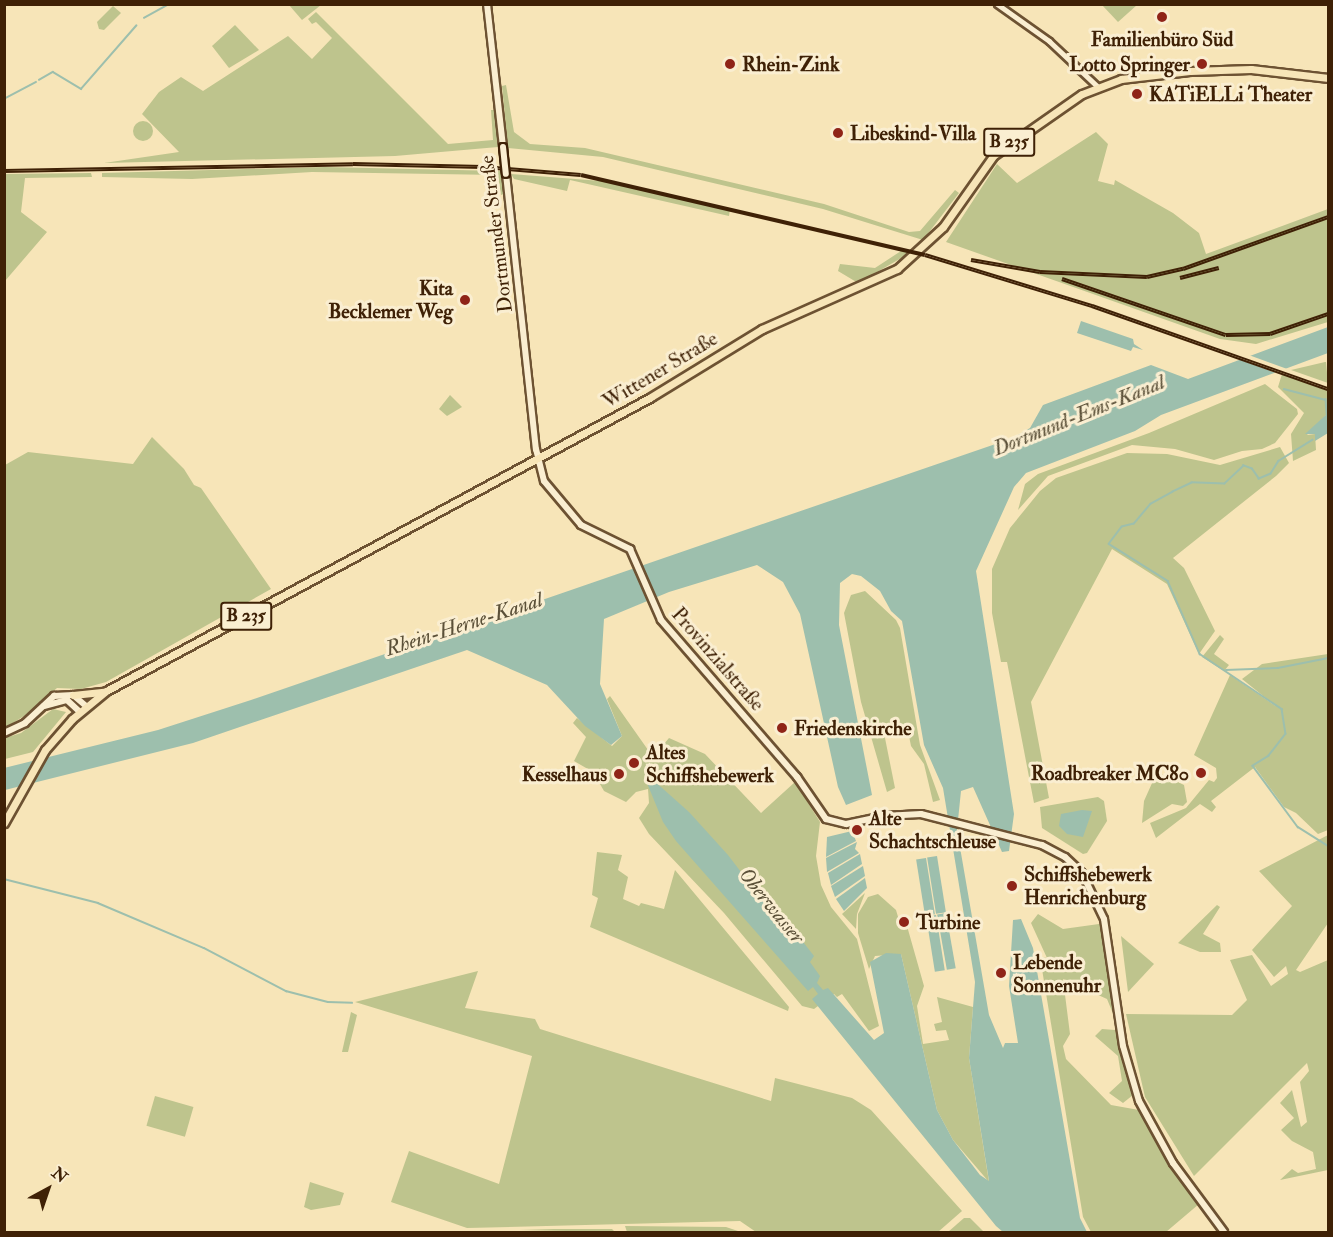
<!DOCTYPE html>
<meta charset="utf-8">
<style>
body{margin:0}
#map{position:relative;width:1333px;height:1237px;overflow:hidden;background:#f7e5b8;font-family:"IM FELL Double Pica",serif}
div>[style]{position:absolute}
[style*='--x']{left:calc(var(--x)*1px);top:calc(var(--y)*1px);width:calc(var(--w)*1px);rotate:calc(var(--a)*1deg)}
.green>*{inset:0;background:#bec48d;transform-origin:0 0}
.round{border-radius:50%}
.water>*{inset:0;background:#9dbfad;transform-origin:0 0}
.pier>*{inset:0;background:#f7e5b8}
.stream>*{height:1.5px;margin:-0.75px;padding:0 0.75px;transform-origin:0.75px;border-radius:0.75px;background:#9dbfad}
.roads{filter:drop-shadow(2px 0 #6d5232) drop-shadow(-2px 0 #6d5232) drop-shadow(0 2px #6d5232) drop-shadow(0 -2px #6d5232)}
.tertiary>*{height:5px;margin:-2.5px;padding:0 2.5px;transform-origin:2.5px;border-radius:2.5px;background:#faeed1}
.secondary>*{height:6px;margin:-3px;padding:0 3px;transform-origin:3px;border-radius:3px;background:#faeed1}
.primary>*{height:7px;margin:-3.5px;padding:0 3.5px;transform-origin:3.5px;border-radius:3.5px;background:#f7e5b8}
.rail>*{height:4px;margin-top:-2px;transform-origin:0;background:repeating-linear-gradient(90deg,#faeed1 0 4.5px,#3f2106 0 9px);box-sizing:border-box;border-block:2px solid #3f2106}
.bridges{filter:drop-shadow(2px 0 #3f2106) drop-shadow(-2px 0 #3f2106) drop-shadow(0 2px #3f2106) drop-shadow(0 -2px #3f2106)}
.secondary-bridge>*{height:6px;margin:-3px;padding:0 3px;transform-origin:3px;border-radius:3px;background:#faeed1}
.dots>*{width:16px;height:16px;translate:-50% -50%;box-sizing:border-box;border:3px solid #faeed1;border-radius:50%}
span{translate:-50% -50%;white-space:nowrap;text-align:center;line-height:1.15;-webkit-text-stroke:6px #faeed1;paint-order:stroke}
.shield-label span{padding:2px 4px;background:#faeed1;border:2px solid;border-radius:4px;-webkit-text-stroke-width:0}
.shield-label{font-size:18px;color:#3f2106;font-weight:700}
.poi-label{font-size:20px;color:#3f2106;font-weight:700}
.left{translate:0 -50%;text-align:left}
.right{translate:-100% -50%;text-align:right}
.street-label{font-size:20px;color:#3f2106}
.water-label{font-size:21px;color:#5b5038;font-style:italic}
.frame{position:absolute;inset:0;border:6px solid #3f2106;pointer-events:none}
.north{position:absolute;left:18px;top:1159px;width:60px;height:60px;-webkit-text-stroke:4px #faeed1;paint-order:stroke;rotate:40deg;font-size:16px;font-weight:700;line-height:24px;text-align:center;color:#3f2106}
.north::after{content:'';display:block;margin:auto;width:21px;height:27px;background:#3f2106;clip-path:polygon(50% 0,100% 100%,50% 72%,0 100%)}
</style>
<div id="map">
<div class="green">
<i style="clip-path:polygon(289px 5px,321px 5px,302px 20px)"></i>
<i style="clip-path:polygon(1102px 5px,1137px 5px,1118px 22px)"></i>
<i style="clip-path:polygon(113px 6px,121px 13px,104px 30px,99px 29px,97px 22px)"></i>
<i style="clip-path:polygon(316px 12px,448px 144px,493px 140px,491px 110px,495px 110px,498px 147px,395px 156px,104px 163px,179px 152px,142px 114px,159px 92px,181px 77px,203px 91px,288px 36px,312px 59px,332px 38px,316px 22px,312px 24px,308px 19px)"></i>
<i style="clip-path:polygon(235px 25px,259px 50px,229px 68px,212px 46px)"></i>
<i style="clip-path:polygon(506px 85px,514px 132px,530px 144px,585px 148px,824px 204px,909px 232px,920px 231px,955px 190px,959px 193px,923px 240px,823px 209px,603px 157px,508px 148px,502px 86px)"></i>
<i class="round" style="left:133px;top:121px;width:20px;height:20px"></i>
<i style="clip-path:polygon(1096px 132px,1108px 144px,1098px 181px,1114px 185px,1115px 180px,1173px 213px,1199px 233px,1206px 254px,1328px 209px,1328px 322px,1256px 344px,1220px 339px,946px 242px,997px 164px,1017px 183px)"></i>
<i style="clip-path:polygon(325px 167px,501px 171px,504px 194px,501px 195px,498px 175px,312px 172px,192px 179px,102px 177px,102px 173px)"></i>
<i style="clip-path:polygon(91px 173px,92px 177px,25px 178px,21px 212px,47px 232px,5px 281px,5px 174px)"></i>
<i style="clip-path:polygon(511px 174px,601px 181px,730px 209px,729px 216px,570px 180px,567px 191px,514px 179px)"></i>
<i style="clip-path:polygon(901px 251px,910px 253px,858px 283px,838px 271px,840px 264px,875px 268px)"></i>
<i style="clip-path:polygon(1326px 362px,1328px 383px,1291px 370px,1325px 362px)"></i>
<i style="clip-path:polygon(1282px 374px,1328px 391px,1328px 413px,1307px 435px,1315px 434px,1316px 450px,1293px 461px,1291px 434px,1304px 413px,1278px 387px)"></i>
<i style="clip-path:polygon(1265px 384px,1297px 409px,1298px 414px,1275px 443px,1262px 449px,1242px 451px,1214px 460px,1175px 449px,1132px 445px,1048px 476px,1018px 510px,1025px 484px,1038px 474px,1149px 433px)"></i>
<i style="clip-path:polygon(450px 395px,462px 407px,447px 416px,439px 409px)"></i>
<i style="clip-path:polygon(152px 437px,184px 469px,194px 485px,201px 488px,271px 589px,106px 682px,81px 689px,57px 688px,24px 716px,5px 728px,5px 465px,28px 452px,133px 464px)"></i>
<i style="clip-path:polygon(1280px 447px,1289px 463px,1276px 476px,1173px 558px,1184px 568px,1215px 631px,1199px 654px,1167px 584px,1112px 549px,1031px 702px,1049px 798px,1034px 803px,1007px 662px,1001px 662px,992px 613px,992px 569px,1010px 528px,1040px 491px,1056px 478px,1127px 453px,1167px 454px,1220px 465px)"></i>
<i style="clip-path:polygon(865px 591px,896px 620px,900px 628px,920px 745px,940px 800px,933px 802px,924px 764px,911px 746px,909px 736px,884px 733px,895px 788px,887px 792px,861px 702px,844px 613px,851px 595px)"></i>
<i style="clip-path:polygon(1220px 635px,1224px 639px,1214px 654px,1229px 665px,1224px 671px,1202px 657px)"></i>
<i style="clip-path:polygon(1328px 654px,1328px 830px,1318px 834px,1296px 813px,1284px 807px,1255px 767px,1211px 801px,1216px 807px,1212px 812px,1200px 804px,1156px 838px,1150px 823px,1186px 808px,1209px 780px,1214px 782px,1217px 778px,1216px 768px,1194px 755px,1230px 675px,1277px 707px,1242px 679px,1262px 664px)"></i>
<i style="clip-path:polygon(610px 696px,653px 757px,669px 738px,705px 754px,761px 813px,795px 782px,820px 822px,816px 856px,821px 885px,831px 907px,857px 939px,879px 1026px,869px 1031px,842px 994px,837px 997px,834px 994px,814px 1009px,802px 1006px,724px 913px,649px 834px,639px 818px,649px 803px,648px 789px,636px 792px,626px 802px,604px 791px,593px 772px,574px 761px,586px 737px,573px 723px,577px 718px,612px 746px,622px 736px,607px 699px)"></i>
<i style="clip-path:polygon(53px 709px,66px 712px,33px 752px,5px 759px,5px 738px,21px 733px)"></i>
<i style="clip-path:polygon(1157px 772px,1184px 785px,1187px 802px,1183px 806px,1172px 804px,1142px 823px,1144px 801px)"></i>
<i style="clip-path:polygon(1098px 797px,1104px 801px,1107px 821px,1087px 853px,1083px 854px,1042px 828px,1040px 807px)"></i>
<i style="clip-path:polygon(1328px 835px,1328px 923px,1296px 970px,1300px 972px,1328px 960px,1328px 1170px,1280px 1180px,1292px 1169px,1298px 1173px,1316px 1169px,1313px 1152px,1292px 1141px,1281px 1130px,1294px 1118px,1280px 1103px,1292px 1090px,1301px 1127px,1307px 1122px,1300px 1082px,1309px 1071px,1307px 1063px,1194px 1176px,1145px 1097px,1126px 1014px,1232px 1015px,1247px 1000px,1230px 960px,1252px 955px,1271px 986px,1288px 974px,1286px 966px,1274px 977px,1252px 950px,1292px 906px,1259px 871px)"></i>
<i style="clip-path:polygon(597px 852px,622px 855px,618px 870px,628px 877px,623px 899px,639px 906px,641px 903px,664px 909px,675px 870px,789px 1007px,788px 1011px,590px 927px,598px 898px,592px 895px)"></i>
<i style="clip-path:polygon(865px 893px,857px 914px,856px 929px,842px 914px)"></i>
<i style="clip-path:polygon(878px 894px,896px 910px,901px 927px,907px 926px,924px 986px,917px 1006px,923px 1044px,949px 1040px,946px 1030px,936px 1031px,934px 1024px,942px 1022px,937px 997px,973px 1007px,969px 1058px,989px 1182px,953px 1140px,937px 1110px,901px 954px,875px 956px,869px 969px,858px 933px,858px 914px,868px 897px)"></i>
<i style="clip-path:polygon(1217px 905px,1220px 907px,1203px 934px,1220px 943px,1221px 952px,1200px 952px,1178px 943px)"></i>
<i style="clip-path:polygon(1038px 914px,1063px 929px,1099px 924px,1104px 928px,1114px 1016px,1107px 999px,1063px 979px,1070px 1034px,1063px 1046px,1066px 1059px,1111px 1105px,1139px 1110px,1167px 1161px,1199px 1204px,1166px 1232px,1091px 1232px,1083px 1217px,1040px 957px,1047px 958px,1031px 923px)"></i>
<i style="clip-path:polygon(1121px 936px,1154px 964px,1128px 992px)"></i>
<i style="clip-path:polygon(478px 971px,465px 1008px,535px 1019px,540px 1029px,771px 1101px,775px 1078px,852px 1098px,871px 1110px,962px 1211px,938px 1232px,756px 1232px,740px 1221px,467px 1228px,391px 1202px,409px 1151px,499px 1184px,532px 1056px,355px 1002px)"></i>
<i style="clip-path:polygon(351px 1012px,357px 1015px,348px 1052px,342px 1052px)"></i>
<i style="clip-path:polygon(1102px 1029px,1115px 1030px,1133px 1095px,1123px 1103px,1109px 1093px,1122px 1081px,1118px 1056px,1095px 1036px)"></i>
<i style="left:155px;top:1096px;width:40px;height:31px;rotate:16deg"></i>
<i style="clip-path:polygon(310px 1182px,344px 1193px,340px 1205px,311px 1210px,304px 1207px)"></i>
<i style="clip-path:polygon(964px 1218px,970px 1218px,984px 1232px,948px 1232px)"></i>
<i style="clip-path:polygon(625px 1226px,726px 1227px,741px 1232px,627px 1232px)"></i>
<i style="clip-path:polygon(612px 1229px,615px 1232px,519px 1230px,554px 1229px)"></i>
</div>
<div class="water">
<i style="clip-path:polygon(1081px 321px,1133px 339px,1134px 344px,1143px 350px,1133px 347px,1131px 351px,1077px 333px)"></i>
<i style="clip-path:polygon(1328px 327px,1328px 353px,1161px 415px,1135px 431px,1026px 473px,1014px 487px,976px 571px,1014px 814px,1009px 851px,1002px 852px,973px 787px,961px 791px,957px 830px,989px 1015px,1003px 1048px,1005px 1043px,1018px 1043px,1009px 986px,1013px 920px,1021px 919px,1033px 948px,1080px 1218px,1087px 1232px,1003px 1232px,996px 1226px,812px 999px,818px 994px,813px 987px,808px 991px,676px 841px,663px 822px,647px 783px,652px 779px,689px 812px,728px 855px,786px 931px,793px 929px,814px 956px,810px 962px,820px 976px,817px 983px,823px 990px,828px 988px,874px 1040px,884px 1033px,870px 962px,886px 953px,901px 954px,937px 1110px,953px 1140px,980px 1175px,989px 1181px,969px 1058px,975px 982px,943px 788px,924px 745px,902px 621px,891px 611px,880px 591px,861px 576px,852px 574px,840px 583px,839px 625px,872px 795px,846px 805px,838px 787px,800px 614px,783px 582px,757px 565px,669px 592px,604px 619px,600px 684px,622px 736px,611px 745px,585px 726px,547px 685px,467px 650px,193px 743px,5px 790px,4px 768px,158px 730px,251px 700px,1013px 438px,1030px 428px,1043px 405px,1151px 365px,1188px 379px)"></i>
<i style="clip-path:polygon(1328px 413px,1328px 433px,1315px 441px,1315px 434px,1305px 434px)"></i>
<i style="clip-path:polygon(1082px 810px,1092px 811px,1083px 837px,1067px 834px,1059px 826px,1061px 814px)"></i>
<i style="clip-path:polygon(852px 831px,856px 841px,826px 857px,827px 837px)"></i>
<i style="clip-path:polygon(857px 842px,855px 849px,859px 853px,827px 872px,826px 858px)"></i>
<i style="clip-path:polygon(860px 854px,862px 864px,831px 885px,828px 873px)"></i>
<i style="left:937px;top:856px;width:57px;height:10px;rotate:81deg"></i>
<i style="left:926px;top:858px;width:57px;height:10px;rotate:81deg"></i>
<i style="clip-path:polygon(863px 866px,865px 876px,835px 897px,831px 886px)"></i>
<i style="clip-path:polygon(865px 878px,867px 888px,844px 911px,836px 899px)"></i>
<i style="left:946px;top:913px;width:56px;height:9px;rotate:80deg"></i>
<i style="left:936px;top:915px;width:56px;height:10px;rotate:81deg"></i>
</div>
<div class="pier">
<i style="clip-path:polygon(1246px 354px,1290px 370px,1279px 374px,1235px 358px)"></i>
</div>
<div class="stream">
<i style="--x:144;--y:18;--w:29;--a:-29"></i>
<i style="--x:39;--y:80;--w:16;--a:-30"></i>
<i style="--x:53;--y:72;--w:33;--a:31"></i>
<i style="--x:81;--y:89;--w:84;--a:-48.9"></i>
<i style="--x:4;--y:99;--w:36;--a:-28"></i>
<i style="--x:1284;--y:389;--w:43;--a:14.7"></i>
<i style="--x:1326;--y:399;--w:15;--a:86"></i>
<i style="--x:1313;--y:440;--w:40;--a:148"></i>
<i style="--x:1279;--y:461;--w:15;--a:122"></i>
<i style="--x:1271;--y:474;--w:13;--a:157"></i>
<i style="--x:1259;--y:479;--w:12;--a:-125"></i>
<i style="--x:1252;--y:469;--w:9;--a:-159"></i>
<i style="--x:1244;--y:466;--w:26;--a:137"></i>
<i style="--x:1225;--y:484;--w:33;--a:-178"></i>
<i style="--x:1192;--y:483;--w:21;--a:155"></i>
<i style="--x:1173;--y:492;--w:25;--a:151"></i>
<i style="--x:1151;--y:504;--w:26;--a:130"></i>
<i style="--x:1134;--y:524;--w:12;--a:166"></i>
<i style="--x:1122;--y:527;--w:21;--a:127"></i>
<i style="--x:1109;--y:544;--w:70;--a:32.1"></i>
<i style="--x:1168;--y:581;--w:80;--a:66.3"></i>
<i style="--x:1200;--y:654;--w:99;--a:33.9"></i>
<i style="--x:1282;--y:709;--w:25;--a:81"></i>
<i style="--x:1286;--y:734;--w:28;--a:128"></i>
<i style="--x:1269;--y:756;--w:19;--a:148"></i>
<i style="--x:1253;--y:766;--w:76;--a:53.6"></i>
<i style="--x:1298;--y:827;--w:36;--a:32"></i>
<i style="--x:1226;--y:670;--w:52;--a:-2.2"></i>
<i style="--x:1278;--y:668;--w:51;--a:-11.3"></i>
<i style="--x:4;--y:879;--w:97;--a:14.3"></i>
<i style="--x:98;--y:903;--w:115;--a:23"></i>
<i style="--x:204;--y:948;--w:93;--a:27.7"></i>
<i style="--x:286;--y:991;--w:43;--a:14.7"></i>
<i style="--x:328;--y:1002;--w:24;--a:2"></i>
</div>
<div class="roads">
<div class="tertiary">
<i style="--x:997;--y:4;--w:64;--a:35.4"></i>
<i style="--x:1049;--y:41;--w:67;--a:43.2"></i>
</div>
<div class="secondary">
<i style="--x:487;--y:4;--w:144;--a:83.6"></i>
<i style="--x:506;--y:174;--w:277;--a:83.8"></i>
<i style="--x:536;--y:449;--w:33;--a:76"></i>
<i style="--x:544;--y:481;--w:57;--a:49.9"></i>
<i style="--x:581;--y:525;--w:55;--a:26.1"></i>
<i style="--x:630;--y:549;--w:77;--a:66.4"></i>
<i style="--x:661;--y:620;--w:208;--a:49.1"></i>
<i style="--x:797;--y:777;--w:51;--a:55.4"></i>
<i style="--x:826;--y:819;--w:21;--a:14"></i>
<i style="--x:846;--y:824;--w:39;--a:-12"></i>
<i style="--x:884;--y:816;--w:37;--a:-3"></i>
<i style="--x:921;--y:814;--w:125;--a:14.4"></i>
<i style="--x:1042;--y:845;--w:26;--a:28"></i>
<i style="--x:1065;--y:857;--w:23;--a:43"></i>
<i style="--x:1082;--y:873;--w:51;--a:64.4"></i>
<i style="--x:1104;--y:919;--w:128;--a:81.5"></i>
<i style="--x:1123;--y:1046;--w:57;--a:73.8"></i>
<i style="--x:1139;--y:1101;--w:71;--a:61.3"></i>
<i style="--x:1173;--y:1163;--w:86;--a:53.5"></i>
<i style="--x:44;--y:706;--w:24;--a:-15"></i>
<i style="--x:67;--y:700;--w:18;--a:43"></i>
<i style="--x:4;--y:733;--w:23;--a:-25"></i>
<i style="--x:25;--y:723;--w:40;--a:-43"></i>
<i style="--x:54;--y:696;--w:19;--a:-3"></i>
<i style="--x:73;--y:695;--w:17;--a:40"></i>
</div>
<div class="primary">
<i style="--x:73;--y:695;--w:31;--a:-6"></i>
<i style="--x:4;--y:823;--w:84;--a:-60.7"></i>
<i style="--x:45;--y:750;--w:41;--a:-48.9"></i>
<i style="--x:72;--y:719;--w:44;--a:-39.5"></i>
<i style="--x:106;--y:691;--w:619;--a:-28.34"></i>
<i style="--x:651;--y:397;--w:130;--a:-31.5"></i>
<i style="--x:762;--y:329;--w:148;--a:-24"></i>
<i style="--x:897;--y:269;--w:62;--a:-42.4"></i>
<i style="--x:943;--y:227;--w:87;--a:-54.8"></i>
<i style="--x:993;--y:156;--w:108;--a:-34.9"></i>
<i style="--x:1082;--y:94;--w:42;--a:-21"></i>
<i style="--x:1121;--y:79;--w:69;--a:-6.6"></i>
<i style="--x:1190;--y:71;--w:61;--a:-1.9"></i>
<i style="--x:1251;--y:69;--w:78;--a:6.7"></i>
</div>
</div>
<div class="rail">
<i style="--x:4;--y:171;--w:349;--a:-1.1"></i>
<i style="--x:353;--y:164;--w:130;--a:1.3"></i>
<i style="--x:483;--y:167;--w:98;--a:4.7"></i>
<i style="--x:581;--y:175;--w:353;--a:13.1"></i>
<i style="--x:925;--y:255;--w:175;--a:17"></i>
<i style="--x:1092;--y:306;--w:250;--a:19.4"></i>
<i style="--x:971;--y:260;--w:70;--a:9.9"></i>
<i style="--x:1040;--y:272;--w:107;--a:2.7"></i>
<i style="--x:1147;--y:277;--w:37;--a:-13"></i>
<i style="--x:1183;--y:269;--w:154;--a:-19.7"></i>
<i style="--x:1180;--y:278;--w:40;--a:-14.4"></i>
<i style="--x:1062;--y:279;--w:173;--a:18.9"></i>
<i style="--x:1226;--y:335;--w:44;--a:-1.3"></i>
<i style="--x:1270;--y:334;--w:61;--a:-19"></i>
</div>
<div class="bridges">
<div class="secondary-bridge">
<i style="--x:503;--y:147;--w:27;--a:84"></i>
</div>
</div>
<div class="dots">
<i style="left:1162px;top:17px;background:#8f2418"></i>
<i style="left:730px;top:64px;background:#8f2418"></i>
<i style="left:1202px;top:64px;background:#8f2418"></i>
<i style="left:1137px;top:94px;background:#8f2418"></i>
<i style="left:838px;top:133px;background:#8f2418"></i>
<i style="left:465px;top:300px;background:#8f2418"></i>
<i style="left:782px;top:728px;background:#8f2418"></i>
<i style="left:634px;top:763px;background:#8f2418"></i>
<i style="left:1201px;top:773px;background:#8f2418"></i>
<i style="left:619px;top:774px;background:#8f2418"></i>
<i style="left:857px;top:830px;background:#8f2418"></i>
<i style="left:1012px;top:886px;background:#8f2418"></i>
<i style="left:904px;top:922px;background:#8f2418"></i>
<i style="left:1001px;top:973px;background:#8f2418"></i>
</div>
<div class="shield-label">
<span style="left:1009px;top:142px">B 235</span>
<span style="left:246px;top:616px">B 235</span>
</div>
<div class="poi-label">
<span style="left:1162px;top:39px">Familienbüro Süd</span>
<span class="left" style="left:742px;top:64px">Rhein-Zink</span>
<span class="right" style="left:1190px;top:64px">Lotto Springer</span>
<span class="left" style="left:1149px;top:94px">KATiELLi Theater</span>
<span class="left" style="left:850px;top:133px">Libeskind-Villa</span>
<span class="right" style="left:453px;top:300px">Kita<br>Becklemer Weg</span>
<span class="left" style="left:794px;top:728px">Friedenskirche</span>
<span class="left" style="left:646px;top:764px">Altes<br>Schiffshebewerk</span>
<span class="right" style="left:1189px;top:773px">Roadbreaker MC80</span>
<span class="right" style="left:607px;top:774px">Kesselhaus</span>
<span class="left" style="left:869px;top:830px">Alte<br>Schachtschleuse</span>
<span class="left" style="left:1024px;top:886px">Schiffshebewerk<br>Henrichenburg</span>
<span class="left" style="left:916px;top:922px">Turbine</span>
<span class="left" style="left:1013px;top:974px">Lebende<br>Sonnenuhr</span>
</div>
<div class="street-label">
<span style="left:496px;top:234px;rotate:-97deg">Dortmunder Straße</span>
<span style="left:660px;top:370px;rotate:-31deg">Wittener Straße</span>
<span style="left:718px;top:659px;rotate:49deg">Provinzialstraße</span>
</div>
<div class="water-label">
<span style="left:1079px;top:416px;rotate:-22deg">Dortmund-Ems-Kanal</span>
<span style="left:464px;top:625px;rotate:-18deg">Rhein-Herne-Kanal</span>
<span style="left:771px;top:906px;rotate:51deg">Oberwasser</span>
</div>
<div class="frame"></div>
<div class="north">N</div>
</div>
